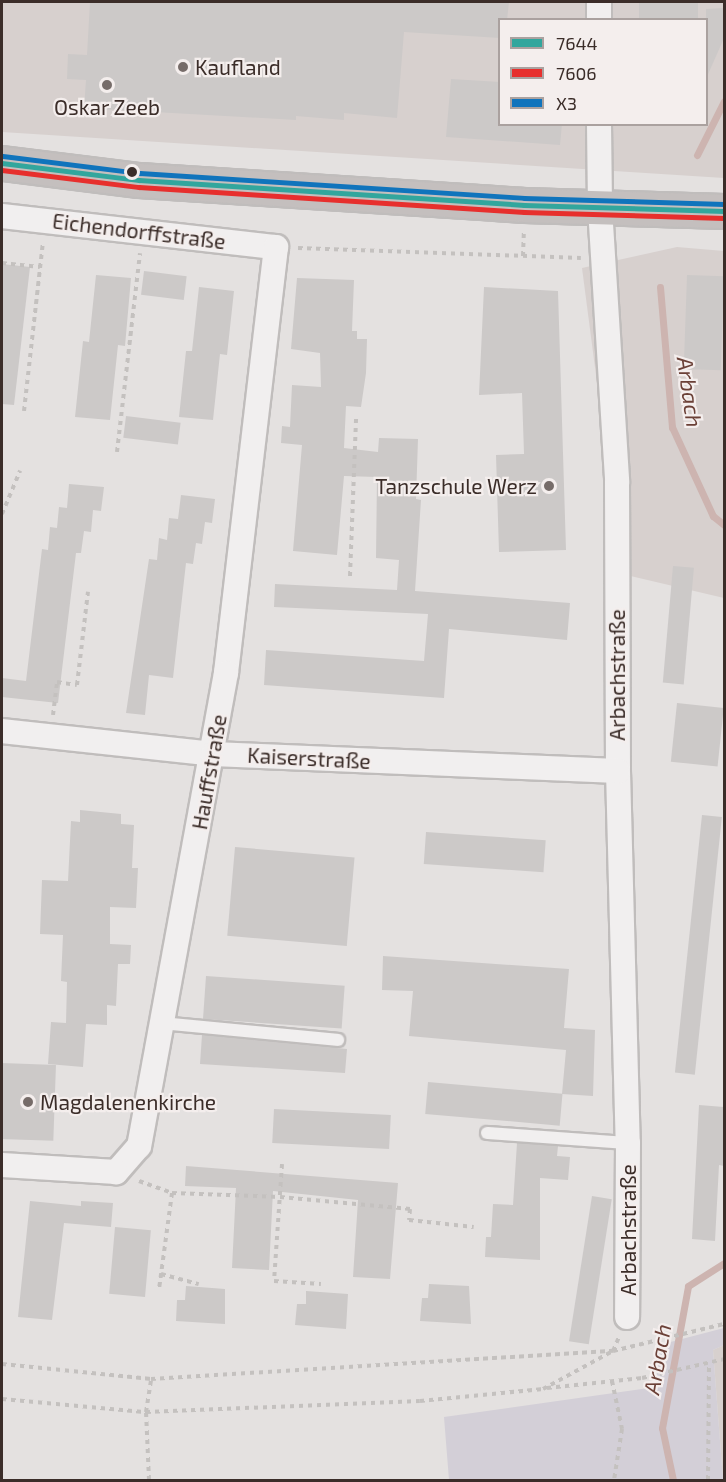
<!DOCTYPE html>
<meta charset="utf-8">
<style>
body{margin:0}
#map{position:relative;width:726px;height:1482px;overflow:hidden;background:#e4e1e0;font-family:"Exo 2",sans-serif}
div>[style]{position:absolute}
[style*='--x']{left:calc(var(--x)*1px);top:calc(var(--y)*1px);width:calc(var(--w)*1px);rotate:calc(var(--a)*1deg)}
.built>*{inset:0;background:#d7d0ce}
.green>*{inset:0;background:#d3cfd7}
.stream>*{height:7px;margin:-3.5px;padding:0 3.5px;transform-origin:3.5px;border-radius:3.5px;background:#cdb4b0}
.building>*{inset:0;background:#ccc9c8;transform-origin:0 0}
.path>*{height:4px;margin-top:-2px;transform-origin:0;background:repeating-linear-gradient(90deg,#c4c1bf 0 4.5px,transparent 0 9px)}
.roads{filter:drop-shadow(2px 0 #c0bdbc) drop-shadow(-2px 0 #c0bdbc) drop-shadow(0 2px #c0bdbc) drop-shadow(0 -2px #c0bdbc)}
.lane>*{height:12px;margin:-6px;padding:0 6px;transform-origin:6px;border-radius:6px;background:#f1efef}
.street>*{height:24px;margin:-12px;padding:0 12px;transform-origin:12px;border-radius:12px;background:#f1efef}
.secondary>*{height:33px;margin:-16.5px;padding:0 16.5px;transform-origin:16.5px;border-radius:16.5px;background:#c4bfbe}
.bus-1>*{height:4.5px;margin:-2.25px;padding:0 2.25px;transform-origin:2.25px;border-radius:2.25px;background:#32a69d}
.bus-2>*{height:4.5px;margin:-2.25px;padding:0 2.25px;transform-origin:2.25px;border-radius:2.25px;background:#e72f2d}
.bus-3>*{height:4.5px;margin:-2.25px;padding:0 2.25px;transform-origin:2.25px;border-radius:2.25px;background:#1074bc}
.dots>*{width:16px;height:16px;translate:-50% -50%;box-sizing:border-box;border:3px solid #f4eeed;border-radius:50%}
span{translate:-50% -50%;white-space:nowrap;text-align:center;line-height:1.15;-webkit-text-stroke:4.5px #f4eeed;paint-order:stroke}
.poi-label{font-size:21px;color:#3b2d29}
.left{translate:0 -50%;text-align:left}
.right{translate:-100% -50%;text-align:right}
.street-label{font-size:21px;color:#3b2d29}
.water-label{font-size:22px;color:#6b4037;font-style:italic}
.frame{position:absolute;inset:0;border:3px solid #3b2d29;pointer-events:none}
.legend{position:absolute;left:498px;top:18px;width:210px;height:108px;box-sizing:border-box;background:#f4eeed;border:2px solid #aaa19f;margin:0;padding:8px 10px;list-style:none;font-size:18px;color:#3b2d29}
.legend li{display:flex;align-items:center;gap:12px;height:30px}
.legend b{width:30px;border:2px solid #aaa19f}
</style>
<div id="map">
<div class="built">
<i style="clip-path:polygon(evenodd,2px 2px,724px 2px,724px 178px,2px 132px,2px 2px,500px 20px,706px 20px,706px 124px,500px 124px,500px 20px)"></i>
<i style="clip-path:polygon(677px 247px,724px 251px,724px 598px,622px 574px,582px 268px)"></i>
<i style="clip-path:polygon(724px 1345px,724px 1480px,723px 1480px,713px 1350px)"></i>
</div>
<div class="green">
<i style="clip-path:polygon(724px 1328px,724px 1345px,713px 1350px,723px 1480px,449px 1480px,444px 1417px,656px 1387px,659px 1345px)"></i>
</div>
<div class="stream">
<i style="--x:697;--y:155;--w:60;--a:-63.4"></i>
<i style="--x:660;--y:287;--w:141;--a:85.1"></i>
<i style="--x:672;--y:427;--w:98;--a:65.3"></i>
<i style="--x:713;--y:516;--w:14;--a:39"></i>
<i style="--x:673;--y:1480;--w:53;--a:-101.9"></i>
<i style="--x:662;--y:1428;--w:144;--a:-79.6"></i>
<i style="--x:688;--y:1286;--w:43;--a:-32.6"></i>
</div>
<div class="building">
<i style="clip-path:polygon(90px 2px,509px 2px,507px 20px,500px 20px,500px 38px,404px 32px,397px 118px,344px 113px,344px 120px,296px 116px,296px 120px,84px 108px,86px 80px,67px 79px,68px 54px,87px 55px)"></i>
<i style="left:639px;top:2px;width:59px;height:18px"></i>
<i style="clip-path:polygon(724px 8px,724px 38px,706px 79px,706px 9px)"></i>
<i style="clip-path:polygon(451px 79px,500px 82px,500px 124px,562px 124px,560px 145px,446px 137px)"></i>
<i style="clip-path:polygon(2px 264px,30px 267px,14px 405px,2px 404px)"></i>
<i style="left:144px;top:271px;width:43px;height:24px;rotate:7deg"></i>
<i style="clip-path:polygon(96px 275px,131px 278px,125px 346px,118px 345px,110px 420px,75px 417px,83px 341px,89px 342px)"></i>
<i style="left:687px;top:275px;width:37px;height:94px;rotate:2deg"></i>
<i style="clip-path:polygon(297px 278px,354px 280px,352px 331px,357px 331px,357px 339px,367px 339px,366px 373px,361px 407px,346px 406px,344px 448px,378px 452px,379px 438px,418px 439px,416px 499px,421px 500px,415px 591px,570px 603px,567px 640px,449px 629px,444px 698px,264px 685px,266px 650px,424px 661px,428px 614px,274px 607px,275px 584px,397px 590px,399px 560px,376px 558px,377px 477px,344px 476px,337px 555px,293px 551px,302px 445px,281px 443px,282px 426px,290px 427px,292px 385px,321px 387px,320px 353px,291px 349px)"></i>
<i style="clip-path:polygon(199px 287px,234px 291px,227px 355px,220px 354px,213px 420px,179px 417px,186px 351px,192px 351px)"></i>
<i style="clip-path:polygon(484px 287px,558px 291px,566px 550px,499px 552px,496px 455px,524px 454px,522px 393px,479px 395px)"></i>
<i style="left:126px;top:416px;width:55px;height:22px;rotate:7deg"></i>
<i style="clip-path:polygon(69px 484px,104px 487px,101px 511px,93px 510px,91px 532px,84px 531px,81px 553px,76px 553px,58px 703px,2px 697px,2px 678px,26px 681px,42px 549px,48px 550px,50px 527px,57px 528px,59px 507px,67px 508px)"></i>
<i style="clip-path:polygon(181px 495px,215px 499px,212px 523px,205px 522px,202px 544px,196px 543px,193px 564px,186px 563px,173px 678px,149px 675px,145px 715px,126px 713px,149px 559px,157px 560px,159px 538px,167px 540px,169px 518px,178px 519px)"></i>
<i style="left:673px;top:566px;width:21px;height:117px;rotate:5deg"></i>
<i style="left:677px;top:703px;width:47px;height:59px;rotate:6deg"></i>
<i style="clip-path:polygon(80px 810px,121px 814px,121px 824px,134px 825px,132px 868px,138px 868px,136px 908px,110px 907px,110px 944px,131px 945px,130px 964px,118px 964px,116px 1006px,107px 1005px,107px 1025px,86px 1024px,83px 1067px,48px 1064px,51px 1022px,66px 1023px,67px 982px,61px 981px,63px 935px,40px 934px,42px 880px,68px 881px,71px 821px,80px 822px)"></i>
<i style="left:702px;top:815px;width:20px;height:259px;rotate:6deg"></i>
<i style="left:426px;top:832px;width:120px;height:32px;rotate:4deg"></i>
<i style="left:235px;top:847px;width:120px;height:89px;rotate:5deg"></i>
<i style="clip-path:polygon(383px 956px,569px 969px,564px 1028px,595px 1030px,593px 1096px,562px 1094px,566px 1050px,409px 1036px,413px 991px,382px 990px)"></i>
<i style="left:206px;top:976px;width:139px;height:43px;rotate:4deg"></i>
<i style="clip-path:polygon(202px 1035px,347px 1049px,345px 1073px,200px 1064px)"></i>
<i style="left:2px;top:1063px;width:54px;height:76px;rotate:2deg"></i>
<i style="left:428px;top:1082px;width:135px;height:32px;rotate:5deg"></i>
<i style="clip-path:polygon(699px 1105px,724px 1107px,724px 1166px,719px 1165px,715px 1241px,692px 1239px)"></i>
<i style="left:274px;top:1109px;width:117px;height:34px;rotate:3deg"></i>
<i style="clip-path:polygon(517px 1143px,558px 1146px,557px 1156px,570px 1157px,568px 1180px,540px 1178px,540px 1260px,485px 1257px,486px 1237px,491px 1237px,493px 1204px,513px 1205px)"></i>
<i style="clip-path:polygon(186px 1166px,398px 1183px,390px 1279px,353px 1277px,358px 1200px,273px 1191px,269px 1270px,232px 1268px,236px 1188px,185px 1186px)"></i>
<i style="left:592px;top:1196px;width:20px;height:147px;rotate:9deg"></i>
<i style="clip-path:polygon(30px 1201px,81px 1206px,81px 1201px,113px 1203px,111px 1227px,64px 1223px,52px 1320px,18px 1317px)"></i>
<i style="left:115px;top:1227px;width:36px;height:67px;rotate:5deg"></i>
<i style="clip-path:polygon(429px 1284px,469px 1286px,471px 1324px,420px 1321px,422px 1298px,428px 1298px)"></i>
<i style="clip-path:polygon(186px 1286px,225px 1289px,225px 1324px,176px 1321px,177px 1300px,185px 1300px)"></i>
<i style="clip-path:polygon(306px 1291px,348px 1294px,346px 1329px,295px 1325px,297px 1304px,306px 1304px)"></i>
</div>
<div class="path">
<i style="--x:298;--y:248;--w:283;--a:2"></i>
<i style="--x:523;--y:256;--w:23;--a:-88"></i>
<i style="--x:2;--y:263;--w:38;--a:6"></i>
<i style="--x:24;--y:411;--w:170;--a:-83.6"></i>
<i style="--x:117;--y:452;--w:200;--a:-83.4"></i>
<i style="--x:2;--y:514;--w:47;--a:-67.3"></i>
<i style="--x:350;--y:576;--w:158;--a:-87.8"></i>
<i style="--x:53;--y:715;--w:33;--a:-83"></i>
<i style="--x:57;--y:682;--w:20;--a:9"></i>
<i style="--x:77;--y:685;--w:94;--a:-83.3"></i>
<i style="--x:282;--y:1164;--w:117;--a:93.9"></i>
<i style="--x:274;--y:1281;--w:47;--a:3.7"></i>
<i style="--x:139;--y:1181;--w:35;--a:20"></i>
<i style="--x:172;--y:1193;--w:97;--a:97.7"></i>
<i style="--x:172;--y:1193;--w:108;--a:2.1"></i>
<i style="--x:280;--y:1197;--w:131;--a:5.3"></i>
<i style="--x:410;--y:1209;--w:11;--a:95"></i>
<i style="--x:409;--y:1220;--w:65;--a:6.1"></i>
<i style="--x:161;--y:1274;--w:39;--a:15"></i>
<i style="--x:2;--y:1364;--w:150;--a:5.7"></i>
<i style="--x:151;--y:1379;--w:463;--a:-3.5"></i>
<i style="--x:613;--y:1351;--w:114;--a:-13.7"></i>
<i style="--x:612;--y:1381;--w:49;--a:78.2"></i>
<i style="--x:622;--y:1429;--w:52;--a:98.9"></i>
<i style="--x:547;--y:1388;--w:96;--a:-6"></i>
<i style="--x:642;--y:1378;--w:84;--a:-13"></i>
<i style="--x:2;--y:1399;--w:145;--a:5.2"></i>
<i style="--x:146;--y:1412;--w:274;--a:-2.3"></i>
<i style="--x:420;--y:1401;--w:124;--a:-5.6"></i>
<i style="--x:543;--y:1389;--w:80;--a:-28.5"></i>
<i style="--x:613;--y:1351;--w:15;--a:-67"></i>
<i style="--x:149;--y:1480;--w:68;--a:-92.5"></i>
<i style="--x:146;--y:1412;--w:33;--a:-81"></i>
<i style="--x:708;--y:1480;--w:114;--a:-89.5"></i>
</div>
<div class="roads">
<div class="lane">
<i style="--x:162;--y:1023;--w:177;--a:5.5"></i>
<i style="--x:487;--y:1133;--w:141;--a:4.1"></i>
</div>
<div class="street">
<i style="--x:599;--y:20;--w:18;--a:-90"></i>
<i style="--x:599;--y:124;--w:84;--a:89.3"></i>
<i style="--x:600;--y:208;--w:275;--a:86.4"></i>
<i style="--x:617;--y:482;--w:289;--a:89.8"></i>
<i style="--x:618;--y:771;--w:372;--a:88.5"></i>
<i style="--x:628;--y:1143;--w:174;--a:90.3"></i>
<i style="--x:2;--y:216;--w:276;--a:6.5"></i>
<i style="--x:276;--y:247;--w:429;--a:96.7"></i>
<i style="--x:226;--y:673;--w:481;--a:100.4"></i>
<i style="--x:139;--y:1146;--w:35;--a:131"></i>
<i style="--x:116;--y:1172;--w:114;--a:-176.5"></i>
<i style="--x:2;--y:731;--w:212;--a:6.2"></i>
<i style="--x:213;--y:754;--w:405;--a:2.4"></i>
</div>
<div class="secondary">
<i style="--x:2;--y:163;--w:138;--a:7.1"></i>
<i style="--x:139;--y:180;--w:386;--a:3.7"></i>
<i style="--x:524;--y:205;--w:200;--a:1.7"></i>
</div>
</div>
<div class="bus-1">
<i style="--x:2;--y:163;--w:138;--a:7.1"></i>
<i style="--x:139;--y:180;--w:386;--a:3.7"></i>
<i style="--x:524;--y:205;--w:200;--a:1.7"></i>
</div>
<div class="bus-2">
<i style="--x:2;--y:170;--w:138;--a:7.1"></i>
<i style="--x:139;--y:187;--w:386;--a:3.7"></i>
<i style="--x:524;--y:212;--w:200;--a:1.7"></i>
</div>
<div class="bus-3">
<i style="--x:3;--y:156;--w:138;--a:7.1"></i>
<i style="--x:140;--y:173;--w:385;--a:3.7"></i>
<i style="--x:524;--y:198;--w:200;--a:1.7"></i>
</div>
<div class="dots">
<i style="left:183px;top:67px;background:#766c69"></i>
<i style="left:107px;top:85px;background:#766c69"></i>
<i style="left:132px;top:172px;background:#3b2d29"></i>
<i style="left:549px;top:486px;background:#766c69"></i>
<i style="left:28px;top:1102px;background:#766c69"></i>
</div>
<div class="poi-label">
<span class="left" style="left:195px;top:67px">Kaufland</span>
<span style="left:107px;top:107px">Oskar Zeeb</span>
<span class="right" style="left:537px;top:486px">Tanzschule Werz</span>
<span class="left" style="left:40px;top:1102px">Magdalenenkirche</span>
</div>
<div class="street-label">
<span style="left:139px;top:231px;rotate:7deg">Eichendorffstraße</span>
<span style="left:617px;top:675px;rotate:-90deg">Arbachstraße</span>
<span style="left:309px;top:758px;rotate:3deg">Kaiserstraße</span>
<span style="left:209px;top:772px;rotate:-80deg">Hauffstraße</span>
<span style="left:628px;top:1230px;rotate:-90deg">Arbachstraße</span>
</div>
<div class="water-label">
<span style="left:690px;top:392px;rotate:82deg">Arbach</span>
<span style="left:657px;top:1359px;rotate:-80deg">Arbach</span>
</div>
<div class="frame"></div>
<ul class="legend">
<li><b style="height:8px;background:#32a69d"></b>7644</li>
<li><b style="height:8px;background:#e72f2d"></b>7606</li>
<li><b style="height:8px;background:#1074bc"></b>X3</li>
</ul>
</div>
